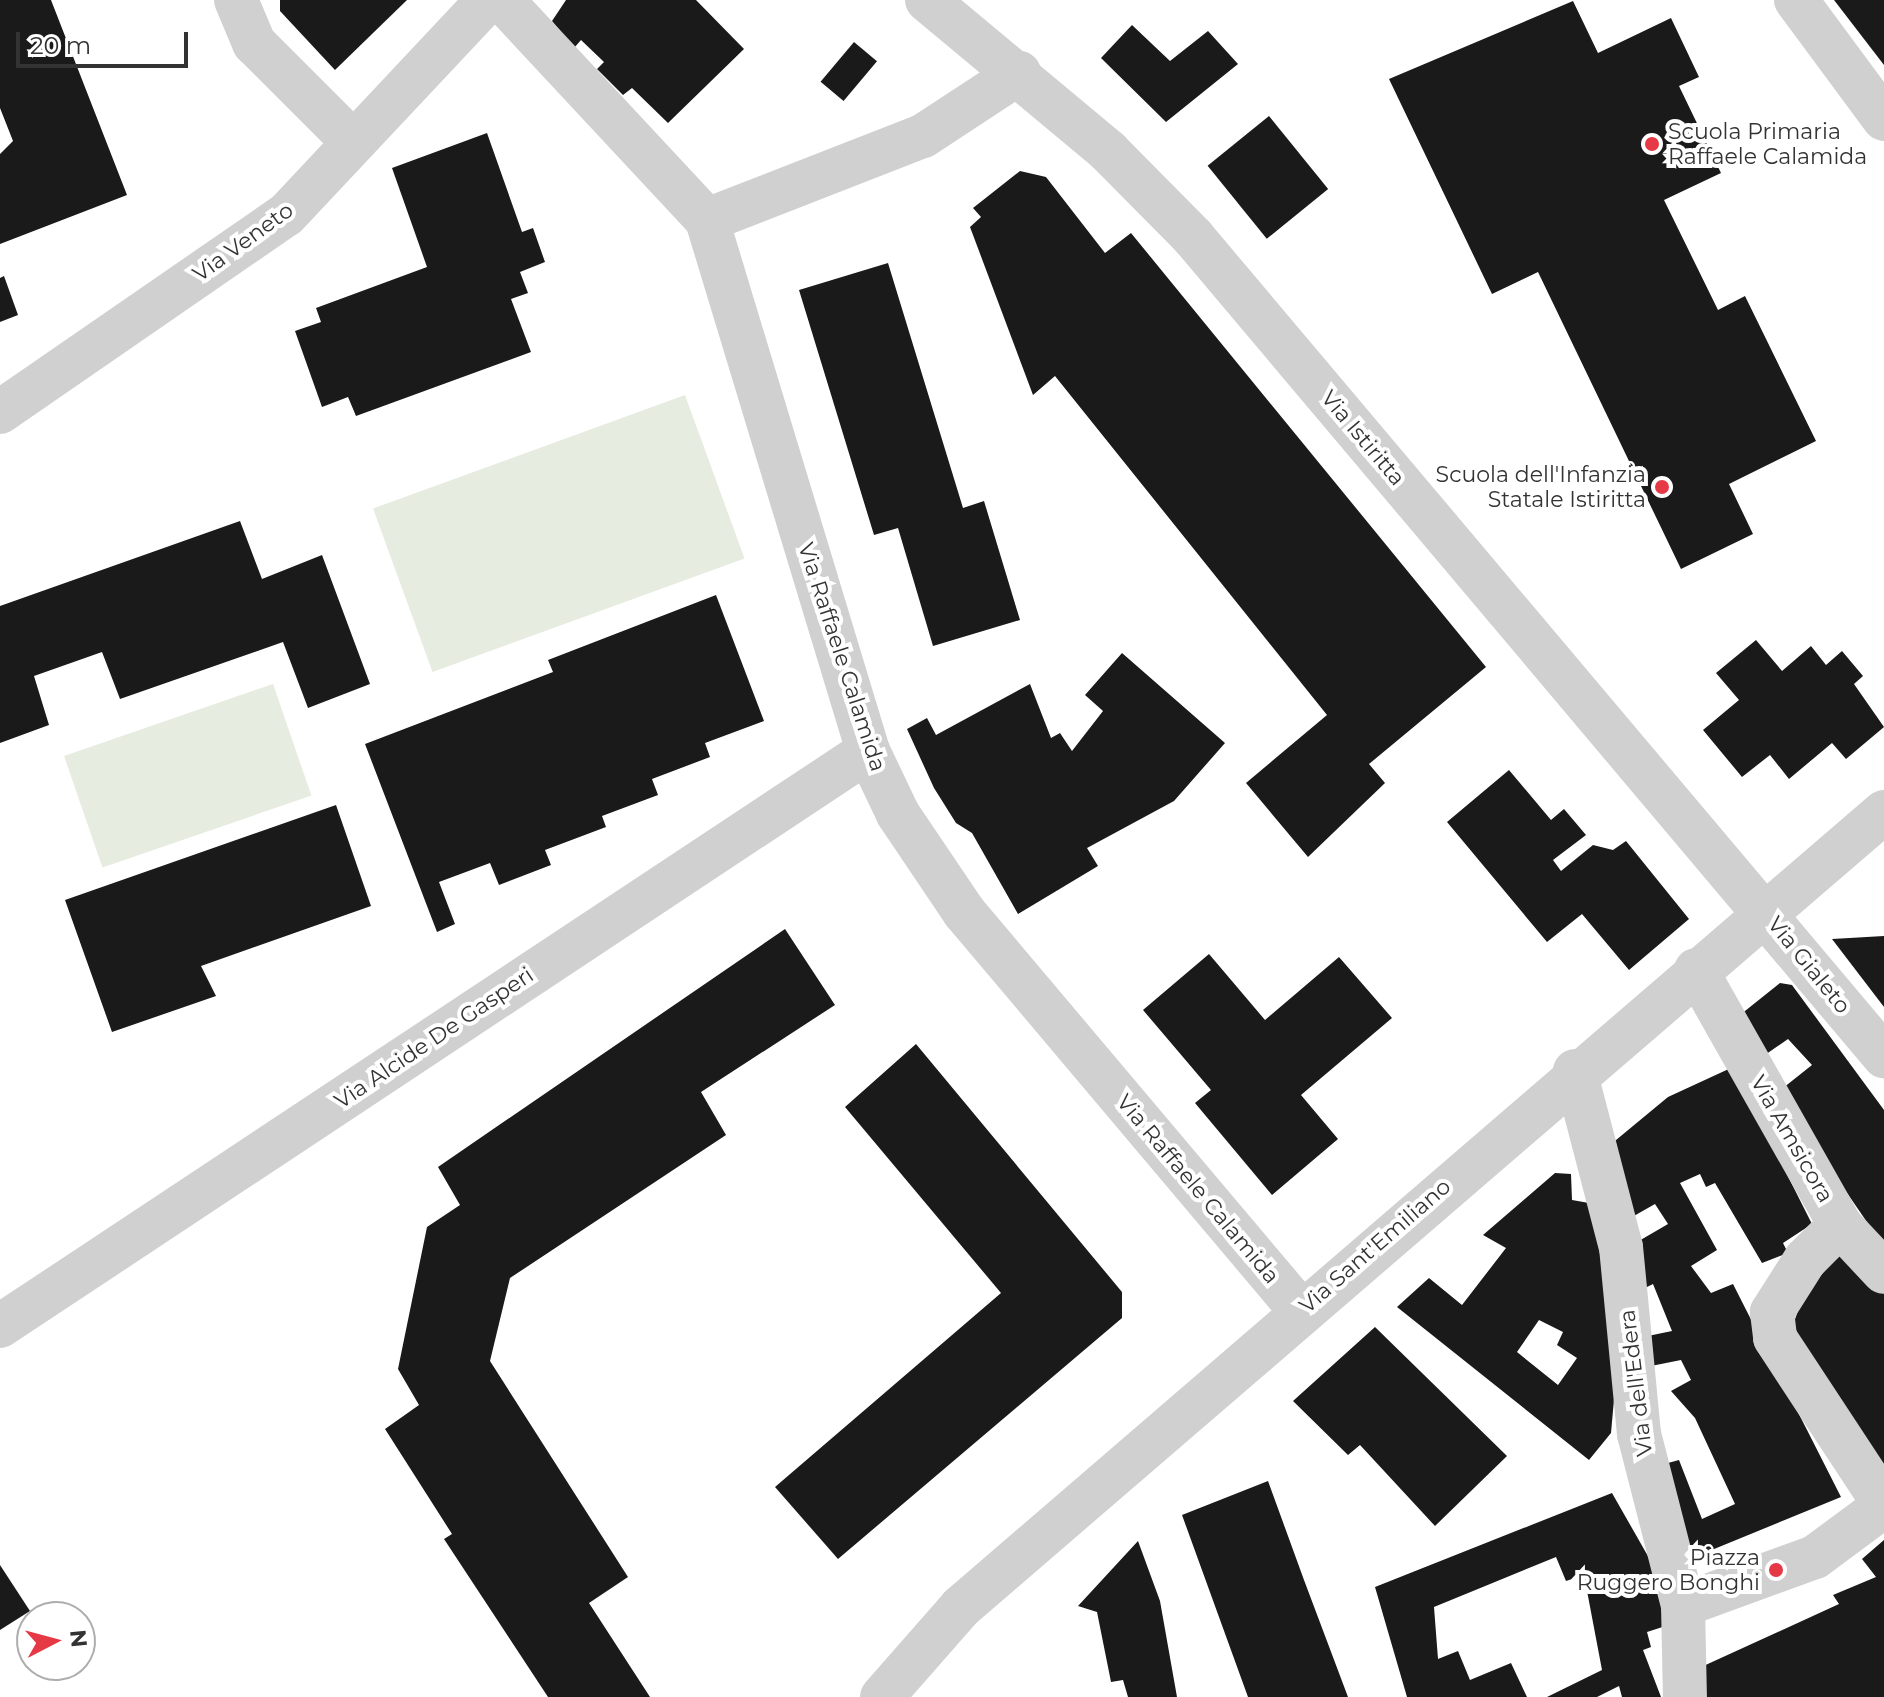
<!DOCTYPE html>
<style>
body{margin:0}
#map{position:relative;width:1884px;height:1697px;overflow:hidden;background:#fff;font-family:Montserrat,sans-serif}
div>[style]{position:absolute}
[style*='--x']{left:calc(var(--x)*1px);top:calc(var(--y)*1px);width:calc(var(--w)*1px);rotate:calc(var(--a)*1deg)}
.green>*{inset:0;background:#e6ecdf;transform-origin:0 0}
.building>*{inset:0;background:#1a1a1a;transform-origin:0 0}
.street>*{height:44px;margin:-22px;padding:0 22px;transform-origin:22px;border-radius:22px;background:#d0d0d0}
.dots>*{width:22px;height:22px;translate:-50% -50%;box-sizing:border-box;border:4px solid #fff;border-radius:50%}
span{translate:-50% -50%;white-space:nowrap;text-align:center;line-height:1.15;-webkit-text-stroke:8px #fff;paint-order:stroke}
.poi-label{font-size:22px;color:#333}
.left{translate:0 -50%;text-align:left}
.right{translate:-100% -50%;text-align:right}
.street-label{font-size:22px;color:#333}
.north{position:absolute;left:16px;top:1601px;width:80px;height:80px;box-sizing:border-box;background:#fff;border:2px solid #adadad;border-radius:50%;rotate:84deg;font-size:22px;font-weight:700;line-height:32px;text-align:center;color:#333}
.north::after{content:'';display:block;margin:auto;width:28px;height:36px;background:#e63946;clip-path:polygon(50% 0,100% 100%,50% 72%,0 100%)}
.scale{position:absolute;left:16px;top:32px;width:172px;height:36px;box-sizing:border-box;border:4px solid #333;border-top:0;padding-left:10px;font-size:24px;line-height:28px;white-space:nowrap;color:#333;-webkit-text-stroke:6px #fff;paint-order:stroke}
</style>
<div id="map">
<div class="green">
<i style="left:685px;top:395px;width:174px;height:332px;rotate:70deg"></i>
<i style="left:273px;top:684px;width:118px;height:221px;rotate:71deg"></i>
</div>
<div class="building">
<i style="clip-path:polygon(0 0,51px 0,127px 195px,0 244px,0 154px,13px 141px,0 108px)"></i>
<i style="clip-path:polygon(280px 0,407px 0,335px 70px,280px 11px)"></i>
<i style="clip-path:polygon(566px 0,696px 0,744px 49px,668px 123px,632px 88px,623px 95px,597px 69px,604px 62px,581px 40px,574px 48px,552px 21px)"></i>
<i style="clip-path:polygon(1834px 0,1884px 0,1884px 65px)"></i>
<i style="clip-path:polygon(1573px 1px,1598px 53px,1671px 18px,1699px 77px,1679px 86px,1721px 173px,1664px 200px,1718px 310px,1745px 296px,1816px 441px,1729px 484px,1753px 534px,1681px 569px,1538px 272px,1492px 294px,1389px 79px)"></i>
<i style="clip-path:polygon(1132px 25px,1170px 61px,1208px 31px,1238px 64px,1166px 122px,1101px 58px)"></i>
<i style="left:854px;top:42px;width:30px;height:52px;rotate:40deg"></i>
<i style="left:1269px;top:116px;width:94px;height:79px;rotate:51deg"></i>
<i style="clip-path:polygon(487px 133px,522px 232px,533px 228px,545px 262px,520px 272px,528px 293px,511px 299px,531px 352px,356px 416px,348px 397px,322px 407px,295px 331px,321px 322px,316px 308px,427px 267px,392px 168px)"></i>
<i style="clip-path:polygon(1020px 171px,1046px 177px,1105px 253px,1131px 233px,1486px 667px,1369px 764px,1385px 783px,1308px 857px,1246px 783px,1327px 715px,1055px 376px,1033px 395px,970px 227px,981px 217px,973px 208px)"></i>
<i style="clip-path:polygon(888px 263px,963px 508px,984px 501px,1020px 620px,933px 646px,898px 528px,874px 535px,799px 290px)"></i>
<i style="clip-path:polygon(4px 276px,18px 315px,0 322px,0 278px)"></i>
<i style="clip-path:polygon(240px 521px,262px 579px,322px 555px,370px 684px,308px 708px,283px 642px,120px 699px,102px 652px,34px 676px,49px 725px,0 743px,0 606px)"></i>
<i style="clip-path:polygon(716px 595px,764px 721px,705px 743px,710px 757px,652px 779px,658px 795px,602px 816px,606px 827px,545px 850px,551px 865px,499px 885px,490px 863px,439px 882px,455px 924px,437px 932px,365px 744px,553px 672px,548px 660px)"></i>
<i style="clip-path:polygon(1756px 640px,1782px 671px,1811px 646px,1826px 665px,1842px 651px,1863px 676px,1854px 684px,1884px 727px,1846px 759px,1832px 743px,1789px 779px,1770px 755px,1742px 777px,1703px 730px,1739px 700px,1716px 673px)"></i>
<i style="clip-path:polygon(1122px 653px,1225px 743px,1174px 801px,1087px 848px,1098px 866px,1018px 914px,972px 833px,956px 823px,934px 788px,907px 729px,927px 718px,936px 735px,1030px 684px,1051px 738px,1060px 733px,1072px 751px,1103px 711px,1085px 695px)"></i>
<i style="clip-path:polygon(1509px 770px,1551px 820px,1564px 809px,1586px 835px,1553px 860px,1561px 871px,1593px 845px,1613px 850px,1626px 841px,1689px 919px,1629px 970px,1582px 914px,1547px 942px,1447px 822px)"></i>
<i style="clip-path:polygon(336px 805px,371px 906px,201px 966px,216px 996px,112px 1032px,65px 900px)"></i>
<i style="clip-path:polygon(785px 929px,835px 1005px,701px 1092px,726px 1135px,510px 1278px,490px 1361px,628px 1577px,589px 1603px,650px 1697px,548px 1697px,444px 1539px,452px 1534px,385px 1429px,419px 1405px,398px 1369px,427px 1227px,460px 1205px,438px 1167px)"></i>
<i style="clip-path:polygon(1884px 936px,1884px 1007px,1832px 939px)"></i>
<i style="clip-path:polygon(1209px 954px,1265px 1020px,1339px 957px,1392px 1018px,1301px 1095px,1338px 1139px,1272px 1195px,1195px 1103px,1211px 1090px,1143px 1010px)"></i>
<i style="clip-path:polygon(1780px 983px,1792px 985px,1884px 1110px,1884px 1247px,1778px 1092px,1812px 1065px,1788px 1039px,1762px 1057px,1740px 1015px)"></i>
<i style="clip-path:polygon(916px 1044px,1122px 1292px,1122px 1318px,838px 1559px,775px 1487px,1001px 1293px,845px 1107px)"></i>
<i style="clip-path:polygon(1733px 1067px,1812px 1224px,1783px 1243px,1788px 1253px,1762px 1263px,1715px 1183px,1706px 1187px,1700px 1174px,1680px 1183px,1717px 1250px,1691px 1266px,1711px 1293px,1733px 1284px,1841px 1497px,1680px 1563px,1657px 1466px,1679px 1460px,1702px 1519px,1735px 1504px,1695px 1418px,1671px 1391px,1691px 1380px,1681px 1360px,1646px 1367px,1643px 1337px,1672px 1331px,1653px 1284px,1641px 1290px,1632px 1245px,1668px 1224px,1655px 1204px,1625px 1221px,1610px 1145px,1668px 1097px)"></i>
<i style="clip-path:polygon(evenodd,1555px 1173px,1571px 1174px,1572px 1200px,1589px 1203px,1601px 1219px,1618px 1355px,1611px 1433px,1589px 1460px,1397px 1307px,1429px 1278px,1462px 1305px,1506px 1248px,1483px 1235px,1555px 1173px,1539px 1320px,1563px 1332px,1557px 1345px,1577px 1358px,1558px 1385px,1517px 1352px,1539px 1320px)"></i>
<i style="clip-path:polygon(1848px 1242px,1884px 1284px,1884px 1480px,1789px 1336px,1809px 1280px)"></i>
<i style="clip-path:polygon(1375px 1327px,1507px 1456px,1435px 1526px,1360px 1445px,1348px 1455px,1293px 1401px)"></i>
<i style="clip-path:polygon(1268px 1481px,1304px 1580px,1348px 1697px,1248px 1697px,1182px 1515px)"></i>
<i style="clip-path:polygon(1612px 1493px,1665px 1586px,1675px 1623px,1647px 1632px,1651px 1647px,1643px 1650px,1661px 1697px,1622px 1697px,1619px 1686px,1597px 1697px,1547px 1697px,1602px 1670px,1584px 1575px,1566px 1581px,1556px 1557px,1434px 1607px,1438px 1659px,1458px 1651px,1470px 1680px,1511px 1663px,1527px 1697px,1407px 1697px,1375px 1587px)"></i>
<i style="clip-path:polygon(1884px 1540px,1884px 1697px,1696px 1697px,1699px 1668px,1839px 1604px,1833px 1595px,1876px 1577px,1862px 1559px)"></i>
<i style="clip-path:polygon(1138px 1541px,1160px 1601px,1177px 1697px,1128px 1697px,1123px 1680px,1111px 1682px,1097px 1612px,1078px 1606px)"></i>
<i style="clip-path:polygon(0 1565px,30px 1611px,0 1630px)"></i>
</div>
<div class="street">
<i style="--x:236;--y:0;--w:47;--a:67.3"></i>
<i style="--x:254;--y:43;--w:141;--a:45"></i>
<i style="--x:502;--y:0;--w:301;--a:47"></i>
<i style="--x:707;--y:220;--w:555;--a:73.13"></i>
<i style="--x:868;--y:751;--w:70;--a:64.5"></i>
<i style="--x:898;--y:814;--w:118;--a:56"></i>
<i style="--x:964;--y:912;--w:521;--a:49.83"></i>
<i style="--x:927;--y:0;--w:236;--a:39.8"></i>
<i style="--x:1108;--y:151;--w:121;--a:45.3"></i>
<i style="--x:1193;--y:237;--w:1072;--a:49.85"></i>
<i style="--x:1796;--y:0;--w:148;--a:53.5"></i>
<i style="--x:707;--y:220;--w:232;--a:-21.3"></i>
<i style="--x:923;--y:136;--w:115;--a:-33.3"></i>
<i style="--x:0;--y:412;--w:347;--a:-34.6"></i>
<i style="--x:286;--y:215;--w:295;--a:-46.8"></i>
<i style="--x:1696;--y:970;--w:293;--a:60.5"></i>
<i style="--x:1840;--y:1225;--w:49;--a:135"></i>
<i style="--x:1805;--y:1260;--w:62;--a:122.4"></i>
<i style="--x:1772;--y:1312;--w:26;--a:83"></i>
<i style="--x:1775;--y:1338;--w:199;--a:56.7"></i>
<i style="--x:1575;--y:1071;--w:182;--a:75.4"></i>
<i style="--x:1621;--y:1247;--w:188;--a:84.5"></i>
<i style="--x:1639;--y:1434;--w:177;--a:75.6"></i>
<i style="--x:1683;--y:1605;--w:92;--a:88.8"></i>
<i style="--x:1840;--y:1225;--w:64;--a:46.9"></i>
<i style="--x:0;--y:1326;--w:1041;--a:-33.52"></i>
<i style="--x:1683;--y:1605;--w:140;--a:-20"></i>
<i style="--x:1815;--y:1557;--w:86;--a:-36.5"></i>
<i style="--x:882;--y:1697;--w:120;--a:-48.7"></i>
<i style="--x:961;--y:1607;--w:1218;--a:-40.74"></i>
</div>
<div class="dots">
<i style="left:1652px;top:144px;background:#e63946"></i>
<i style="left:1662px;top:487px;background:#e63946"></i>
<i style="left:1776px;top:1570px;background:#e63946"></i>
</div>
<div class="poi-label">
<span class="left" style="left:1668px;top:144px">Scuola Primaria<br>Raffaele Calamida</span>
<span class="right" style="left:1646px;top:487px">Scuola dell'Infanzia<br>Statale Istiritta</span>
<span class="right" style="left:1760px;top:1570px">Piazza<br>Ruggero Bonghi</span>
</div>
<div class="street-label">
<span style="left:243px;top:242px;rotate:-36deg">Via Veneto</span>
<span style="left:1363px;top:438px;rotate:50deg">Via Istiritta</span>
<span style="left:842px;top:657px;rotate:72deg">Via Raffaele Calamida</span>
<span style="left:1809px;top:965px;rotate:51deg">Via Gialeto</span>
<span style="left:434px;top:1038px;rotate:-34deg">Via Alcide De Gasperi</span>
<span style="left:1792px;top:1139px;rotate:60deg">Via Amsicora</span>
<span style="left:1198px;top:1189px;rotate:50deg">Via Raffaele Calamida</span>
<span style="left:1375px;top:1246px;rotate:-41deg">Via Sant'Emiliano</span>
<span style="left:1636px;top:1383px;rotate:-97deg">Via dell'Edera</span>
</div>
<div class="north">N</div>
<div class="scale">20 m</div>
</div>
